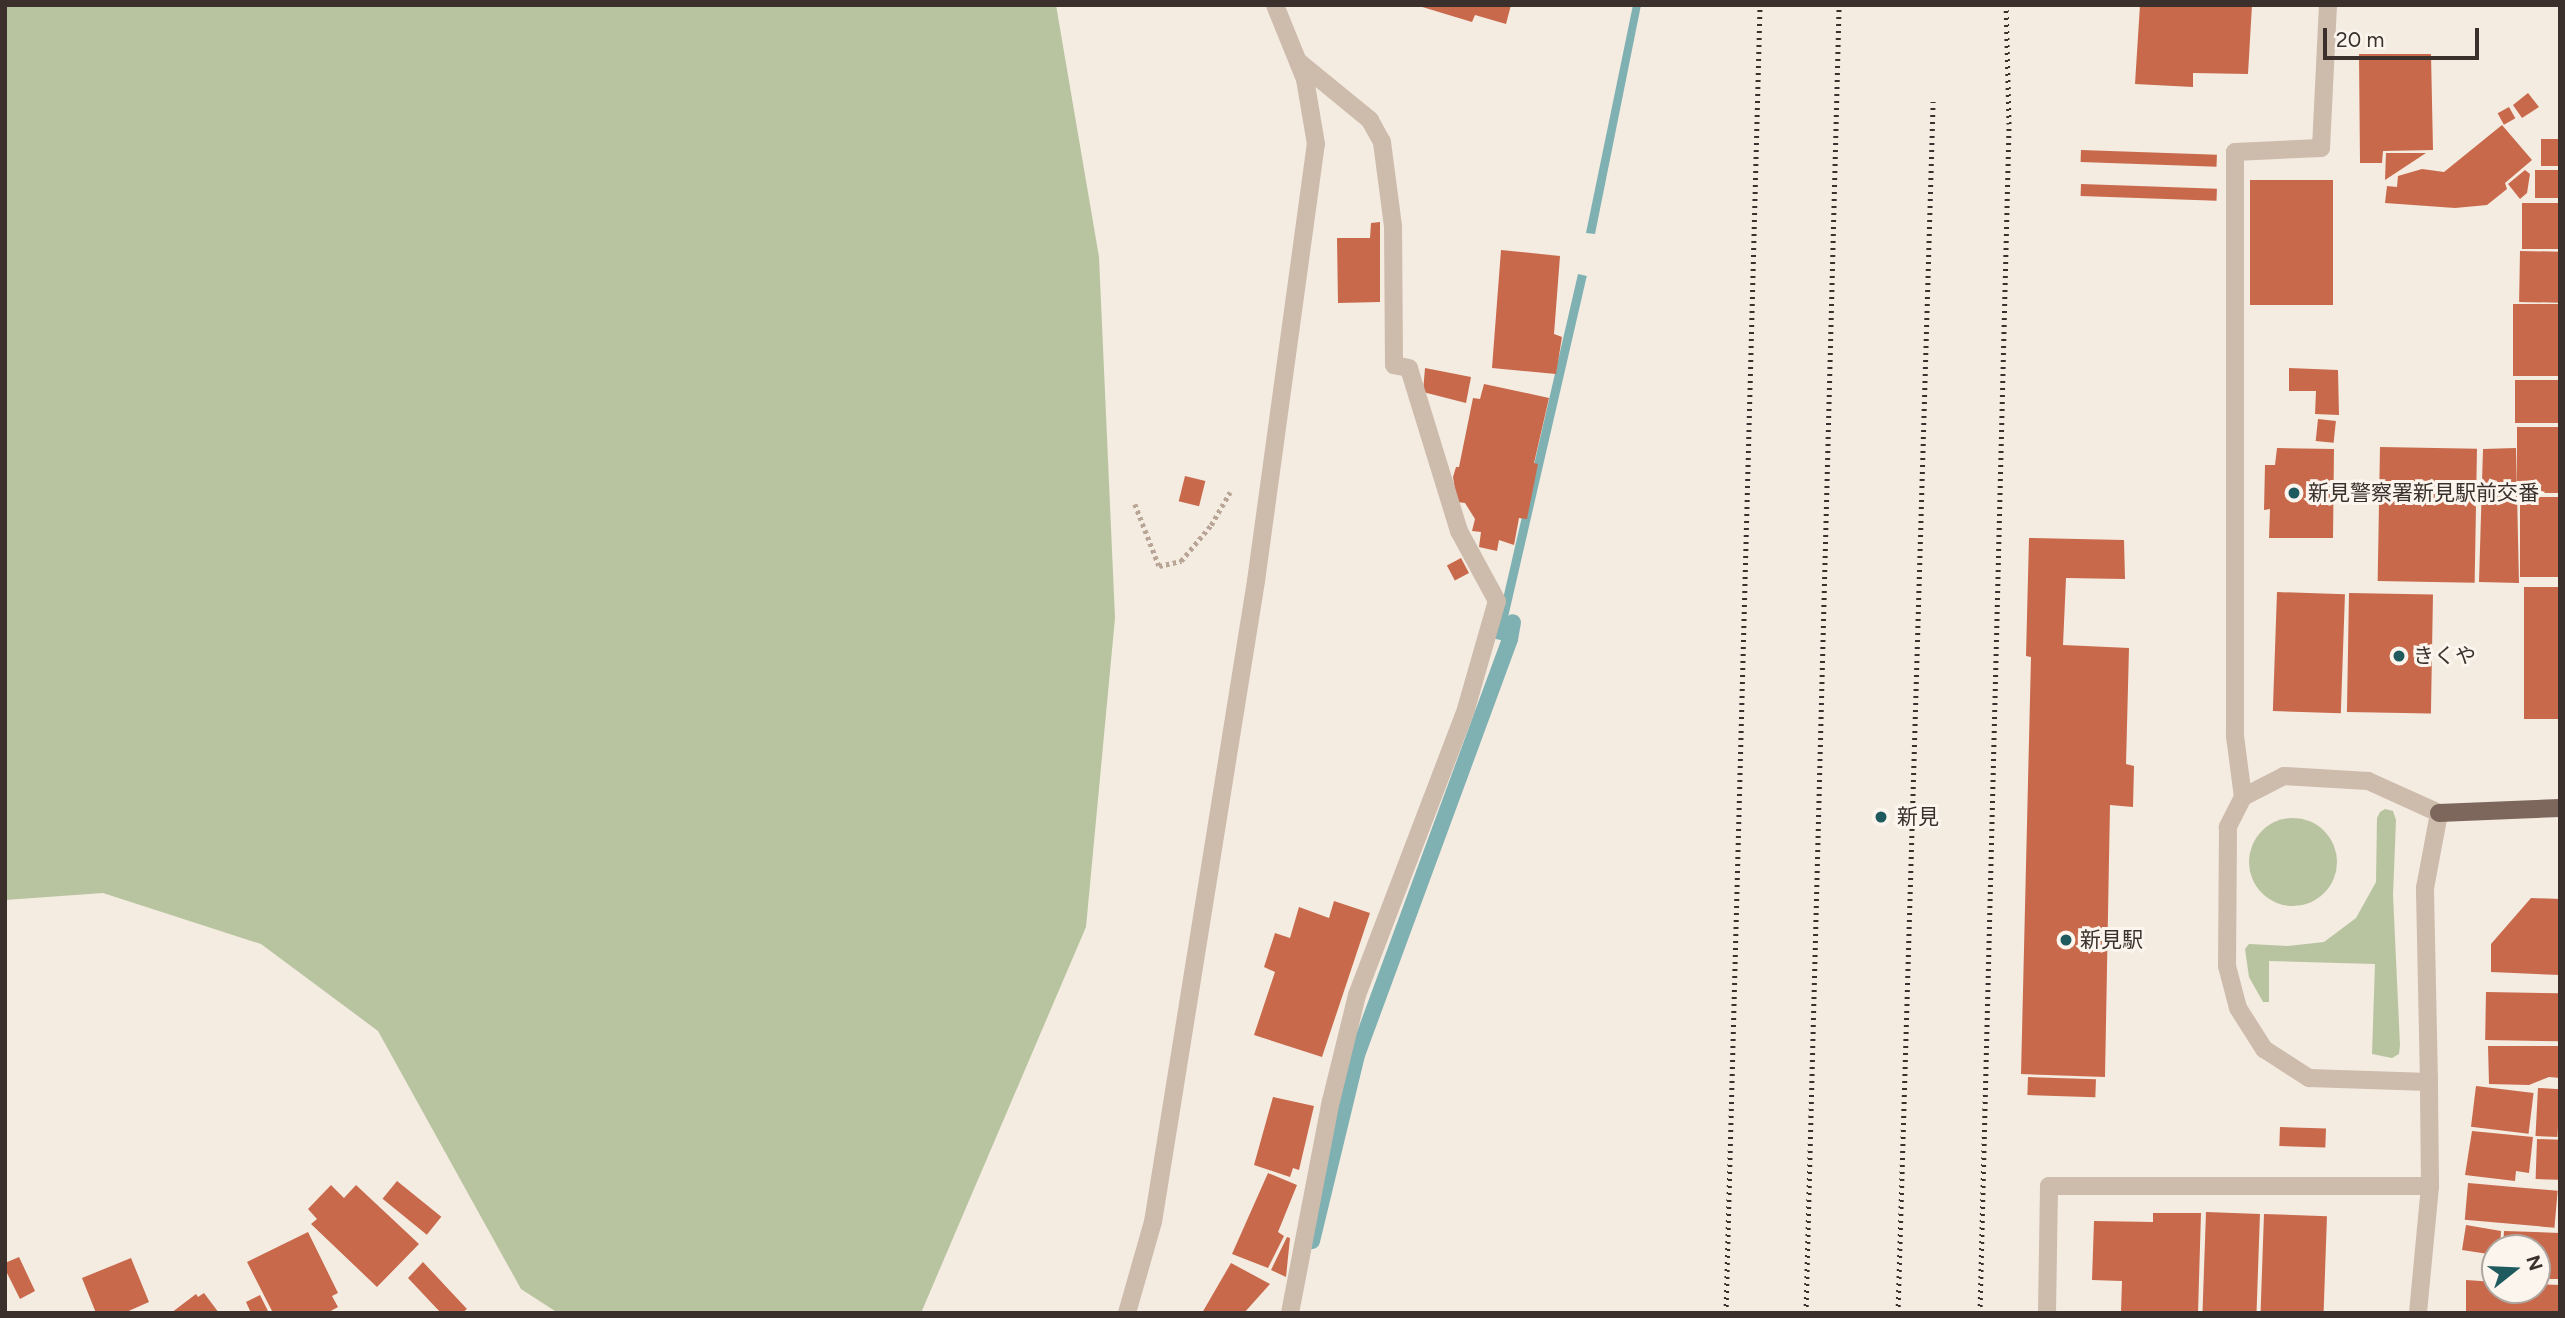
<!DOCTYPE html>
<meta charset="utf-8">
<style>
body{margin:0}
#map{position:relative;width:2565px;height:1318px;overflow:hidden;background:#f4ebe1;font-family:Figtree,"Noto Sans JP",sans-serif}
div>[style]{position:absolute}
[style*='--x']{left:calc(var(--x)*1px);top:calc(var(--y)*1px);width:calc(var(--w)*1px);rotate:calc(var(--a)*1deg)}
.green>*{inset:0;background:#b8c4a0}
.round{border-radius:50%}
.water>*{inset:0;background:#7fb0b2;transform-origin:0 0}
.stream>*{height:16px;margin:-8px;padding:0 8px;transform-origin:8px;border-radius:8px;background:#7fb0b2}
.building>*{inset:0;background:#c8694b;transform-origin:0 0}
.path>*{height:4.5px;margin-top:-2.25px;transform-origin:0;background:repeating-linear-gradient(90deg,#b9a596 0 3.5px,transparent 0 7px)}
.minor>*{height:18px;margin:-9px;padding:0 9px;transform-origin:9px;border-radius:9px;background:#cdbbac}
.major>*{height:18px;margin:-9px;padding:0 9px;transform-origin:9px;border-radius:9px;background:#7d675c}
.rail>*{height:5px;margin-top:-2.5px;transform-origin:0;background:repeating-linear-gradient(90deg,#3b302b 0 2px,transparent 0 7px)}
.dots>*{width:19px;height:19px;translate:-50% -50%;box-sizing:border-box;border:4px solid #fbf5ee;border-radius:50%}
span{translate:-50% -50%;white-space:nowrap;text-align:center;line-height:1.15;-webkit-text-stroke:6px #fbf5ee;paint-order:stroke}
.poi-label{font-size:21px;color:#3b302b}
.left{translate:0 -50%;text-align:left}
.frame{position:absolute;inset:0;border:7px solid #3b302b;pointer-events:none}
.north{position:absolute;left:2481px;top:1234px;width:70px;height:70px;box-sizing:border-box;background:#fbf5ee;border:2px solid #aea6a0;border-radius:50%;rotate:72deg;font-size:19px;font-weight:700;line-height:28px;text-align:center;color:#3b302b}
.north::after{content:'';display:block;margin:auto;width:24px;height:32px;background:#1f5a5e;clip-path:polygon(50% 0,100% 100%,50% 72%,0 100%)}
.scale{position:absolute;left:2323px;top:28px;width:156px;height:32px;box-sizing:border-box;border:4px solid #3b302b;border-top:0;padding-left:9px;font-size:21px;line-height:24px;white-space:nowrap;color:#3b302b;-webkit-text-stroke:5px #fbf5ee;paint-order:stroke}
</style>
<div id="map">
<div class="green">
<i style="clip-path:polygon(5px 5px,1056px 5px,1099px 257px,1115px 618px,1086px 927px,921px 1313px,558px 1313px,521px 1289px,378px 1031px,261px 944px,103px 893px,5px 900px)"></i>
<i style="clip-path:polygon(2385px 809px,2393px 811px,2396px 820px,2393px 895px,2400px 1045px,2399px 1054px,2392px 1058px,2372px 1054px,2375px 964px,2269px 961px,2269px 1002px,2263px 1002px,2249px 977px,2245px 949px,2249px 944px,2288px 946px,2324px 942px,2356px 918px,2376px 882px,2377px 818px,2380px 812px)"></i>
<i class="round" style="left:2249px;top:818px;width:88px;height:88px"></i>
</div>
<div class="water">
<i style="clip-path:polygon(1633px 5px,1641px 5px,1595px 234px,1586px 233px)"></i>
<i style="left:1578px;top:274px;width:9px;height:374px;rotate:13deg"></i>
</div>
<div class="stream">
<i style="--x:1312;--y:1241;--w:191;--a:-76.4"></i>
<i style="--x:1357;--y:1055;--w:443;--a:-69.8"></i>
<i style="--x:1510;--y:639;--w:17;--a:-80"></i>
</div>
<div class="building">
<i style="clip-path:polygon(1511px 5px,1506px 24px,1475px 15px,1472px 22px,1419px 6px)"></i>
<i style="clip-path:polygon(2140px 5px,2252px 5px,2248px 74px,2193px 73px,2193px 87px,2135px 84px)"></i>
<i style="clip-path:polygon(2359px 54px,2431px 54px,2433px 150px,2383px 151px,2382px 163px,2360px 163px)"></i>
<i style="clip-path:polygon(2528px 93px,2539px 107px,2522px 118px,2513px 105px)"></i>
<i style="left:2509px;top:107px;width:13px;height:13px;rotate:61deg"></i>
<i style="clip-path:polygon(2502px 125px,2532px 160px,2505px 183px,2507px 189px,2487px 205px,2455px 208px,2385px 203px,2387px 186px,2397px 187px,2398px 176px,2422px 169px,2444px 172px)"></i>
<i style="left:2541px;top:139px;width:19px;height:27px"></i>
<i style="left:2081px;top:150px;width:136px;height:12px;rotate:2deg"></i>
<i style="clip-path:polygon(2386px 153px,2426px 153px,2385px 180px)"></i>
<i style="clip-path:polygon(2525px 170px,2530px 174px,2527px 193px,2520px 199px,2508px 184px)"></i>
<i style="left:2535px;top:170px;width:25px;height:28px"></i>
<i style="left:2333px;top:180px;width:125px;height:83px;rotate:90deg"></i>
<i style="left:2081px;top:184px;width:136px;height:12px;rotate:2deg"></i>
<i style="left:2560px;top:203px;width:46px;height:38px;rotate:90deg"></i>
<i style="clip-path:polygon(1380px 222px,1380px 302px,1338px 303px,1337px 238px,1370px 238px,1371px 223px)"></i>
<i style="clip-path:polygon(1501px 250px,1560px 256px,1554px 334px,1562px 337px,1556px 374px,1492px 368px)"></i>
<i style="left:2520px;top:251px;width:40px;height:51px;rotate:1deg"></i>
<i style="left:2560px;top:304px;width:72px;height:47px;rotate:90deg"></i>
<i style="clip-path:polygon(1425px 368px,1471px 377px,1466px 403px,1423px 392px)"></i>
<i style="clip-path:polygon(2289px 368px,2338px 370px,2339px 415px,2315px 414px,2316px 391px,2289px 391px)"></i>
<i style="left:2560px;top:380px;width:43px;height:45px;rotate:90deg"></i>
<i style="clip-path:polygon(1484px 384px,1549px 398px,1534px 463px,1538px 464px,1527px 519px,1519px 518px,1514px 545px,1499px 540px,1497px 551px,1479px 547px,1481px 532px,1472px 531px,1475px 519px,1465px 503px,1457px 502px,1453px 477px,1456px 467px,1459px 467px,1473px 398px,1480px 399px)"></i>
<i style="left:2318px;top:419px;width:18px;height:22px;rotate:6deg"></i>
<i style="left:2560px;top:427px;width:66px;height:43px;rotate:90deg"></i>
<i style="left:2380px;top:447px;width:97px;height:134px;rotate:1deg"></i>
<i style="clip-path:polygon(2277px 448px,2334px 449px,2333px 538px,2269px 538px,2270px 509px,2264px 510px,2265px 465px,2275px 465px)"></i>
<i style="clip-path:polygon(2516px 448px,2519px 583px,2479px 582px,2483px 449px)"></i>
<i style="left:1185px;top:476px;width:21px;height:26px;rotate:14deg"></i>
<i style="left:2560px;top:497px;width:80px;height:40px;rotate:90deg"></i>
<i style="clip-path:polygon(2029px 538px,2124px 540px,2125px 579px,2066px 578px,2063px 645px,2129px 648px,2126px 764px,2134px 766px,2133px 807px,2110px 805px,2105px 1077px,2021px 1074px,2031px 657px,2026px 656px)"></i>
<i style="left:1461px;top:558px;width:17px;height:16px;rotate:62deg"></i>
<i style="left:2560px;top:587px;width:132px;height:36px;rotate:90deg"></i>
<i style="left:2277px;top:592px;width:68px;height:119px;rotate:2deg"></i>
<i style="left:2349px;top:593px;width:84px;height:119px;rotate:1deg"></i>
<i style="clip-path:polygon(2531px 898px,2560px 899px,2560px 975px,2491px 972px,2491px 944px)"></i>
<i style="clip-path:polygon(1334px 901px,1370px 913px,1322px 1057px,1254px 1035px,1275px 972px,1264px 967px,1275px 933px,1290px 938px,1299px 907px,1329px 918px)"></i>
<i style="left:2486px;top:992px;width:74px;height:48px;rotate:1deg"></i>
<i style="clip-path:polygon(2488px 1046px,2560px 1046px,2560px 1078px,2549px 1077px,2529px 1085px,2489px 1084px)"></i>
<i style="left:2028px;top:1077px;width:68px;height:18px;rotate:2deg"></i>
<i style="left:2476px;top:1086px;width:58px;height:41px;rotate:7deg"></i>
<i style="left:2538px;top:1088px;width:22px;height:48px;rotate:3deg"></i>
<i style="clip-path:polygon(1273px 1097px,1314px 1106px,1299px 1170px,1293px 1168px,1290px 1177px,1254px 1165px)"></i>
<i style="left:2280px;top:1127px;width:46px;height:19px;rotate:2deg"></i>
<i style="clip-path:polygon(2472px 1131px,2533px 1137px,2529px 1173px,2516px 1171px,2515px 1181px,2465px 1175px)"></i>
<i style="left:2537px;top:1139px;width:23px;height:40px;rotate:2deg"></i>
<i style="clip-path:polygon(1268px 1173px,1297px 1185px,1278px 1232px,1284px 1236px,1268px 1268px,1232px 1254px)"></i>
<i style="left:397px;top:1181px;width:57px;height:23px;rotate:39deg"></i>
<i style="left:2468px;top:1183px;width:90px;height:37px;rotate:5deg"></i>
<i style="clip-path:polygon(331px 1185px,344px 1198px,356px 1185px,419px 1244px,377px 1287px,311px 1224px,317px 1219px,308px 1209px)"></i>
<i style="left:2206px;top:1212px;width:54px;height:101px;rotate:2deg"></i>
<i style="clip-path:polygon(2153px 1213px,2201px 1213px,2198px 1313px,2121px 1312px,2122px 1281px,2092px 1280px,2094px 1221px,2153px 1222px)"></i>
<i style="left:2264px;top:1214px;width:63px;height:99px;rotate:2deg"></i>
<i style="clip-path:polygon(2466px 1225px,2501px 1231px,2500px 1248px,2495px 1248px,2495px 1255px,2462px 1250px)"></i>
<i style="clip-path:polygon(2504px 1231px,2560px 1233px,2560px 1279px,2537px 1279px,2537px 1248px,2503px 1248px)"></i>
<i style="clip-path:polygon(308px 1232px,338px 1293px,332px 1296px,338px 1307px,327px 1313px,273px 1313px,247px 1262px)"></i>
<i style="clip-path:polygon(1287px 1237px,1290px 1238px,1286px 1277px,1271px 1270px)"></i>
<i style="clip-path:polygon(19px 1257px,35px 1291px,20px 1299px,5px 1269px,5px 1263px)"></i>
<i style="clip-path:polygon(131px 1258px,149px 1302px,124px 1313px,96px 1313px,82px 1278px)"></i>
<i style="clip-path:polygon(423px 1262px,467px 1309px,462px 1313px,441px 1313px,408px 1278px)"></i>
<i style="clip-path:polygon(1231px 1263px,1270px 1284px,1244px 1313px,1202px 1313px)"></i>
<i style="clip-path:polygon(2466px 1280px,2495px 1282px,2495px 1290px,2537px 1290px,2537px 1284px,2560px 1285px,2560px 1313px,2466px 1313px)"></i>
<i style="clip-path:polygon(204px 1293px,219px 1313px,171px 1313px,196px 1294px,198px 1297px)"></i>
<i style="clip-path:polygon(260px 1295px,269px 1313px,251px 1313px,246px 1302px)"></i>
</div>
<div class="path">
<i style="--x:1135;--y:504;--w:66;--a:68.8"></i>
<i style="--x:1159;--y:566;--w:23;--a:-13"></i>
<i style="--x:1181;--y:561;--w:47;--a:-50.2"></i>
<i style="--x:1211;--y:525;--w:38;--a:-60"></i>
</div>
<div class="minor">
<i style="--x:2243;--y:797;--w:62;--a:-97.5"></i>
<i style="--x:2235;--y:736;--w:584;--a:-90"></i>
<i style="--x:2235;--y:152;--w:86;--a:-2.7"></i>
<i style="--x:2321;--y:148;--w:143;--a:-87.2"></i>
<i style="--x:1127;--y:1313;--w:95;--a:-74.1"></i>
<i style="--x:1153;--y:1222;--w:649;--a:-80.87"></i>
<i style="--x:1256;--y:581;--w:441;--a:-82.2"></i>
<i style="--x:1316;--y:144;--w:66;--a:-99.6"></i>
<i style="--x:1305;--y:79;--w:80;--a:-112.1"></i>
<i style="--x:1290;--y:1313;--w:216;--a:-79.1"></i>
<i style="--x:1331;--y:1101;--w:109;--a:-76.2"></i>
<i style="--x:1357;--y:995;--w:306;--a:-69.1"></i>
<i style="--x:1466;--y:709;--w:112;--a:-74"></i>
<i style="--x:1497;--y:601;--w:80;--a:-118.5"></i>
<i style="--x:1459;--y:531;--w:170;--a:-107.1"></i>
<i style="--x:1409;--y:368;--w:15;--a:-169"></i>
<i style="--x:1394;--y:365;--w:139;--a:-90.4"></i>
<i style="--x:1393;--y:226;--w:85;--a:-97.5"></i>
<i style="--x:1382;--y:142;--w:25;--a:-119"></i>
<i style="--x:1370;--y:120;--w:93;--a:-140.7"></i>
<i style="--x:2047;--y:1313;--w:127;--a:-89.1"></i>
<i style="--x:2049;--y:1186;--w:381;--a:0"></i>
<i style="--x:2418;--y:1313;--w:128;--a:-84.6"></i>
<i style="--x:2430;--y:1186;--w:104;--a:-90.6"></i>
<i style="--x:2429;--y:1082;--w:194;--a:-91.2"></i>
<i style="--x:2425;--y:888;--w:76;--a:-79.4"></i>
<i style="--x:2439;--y:813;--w:78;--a:-155.7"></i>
<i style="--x:2368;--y:781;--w:84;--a:-176.6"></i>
<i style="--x:2284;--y:776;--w:46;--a:152.9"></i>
<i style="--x:2243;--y:797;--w:34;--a:117"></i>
<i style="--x:2228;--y:827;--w:139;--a:90.4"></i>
<i style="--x:2227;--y:966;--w:43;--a:75.3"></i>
<i style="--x:2238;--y:1008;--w:49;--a:57.6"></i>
<i style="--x:2264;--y:1049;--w:54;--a:32.8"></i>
<i style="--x:2309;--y:1078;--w:120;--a:1.9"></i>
</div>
<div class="major">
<i style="--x:2439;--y:813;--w:121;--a:-2.4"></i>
</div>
<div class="rail">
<i style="--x:1726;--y:1313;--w:1308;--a:-88.51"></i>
<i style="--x:1806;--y:1313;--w:1308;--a:-88.55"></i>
<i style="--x:1898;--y:1313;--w:1212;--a:-88.34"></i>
<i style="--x:1980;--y:1313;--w:1189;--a:-88.6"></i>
<i style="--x:2009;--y:124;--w:119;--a:-91.4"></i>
</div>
<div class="dots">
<i style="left:2294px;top:493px;background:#1f5a5e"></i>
<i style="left:2399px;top:656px;background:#1f5a5e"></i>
<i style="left:1881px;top:817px;background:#1f5a5e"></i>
<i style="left:2066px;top:940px;background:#1f5a5e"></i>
</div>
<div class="poi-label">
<span class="left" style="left:2308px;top:493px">新見警察署新見駅前交番</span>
<span class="left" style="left:2413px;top:656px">きくや</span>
<span class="left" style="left:1897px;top:817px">新見</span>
<span class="left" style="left:2080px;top:940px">新見駅</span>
</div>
<div class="frame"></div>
<div class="north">N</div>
<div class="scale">20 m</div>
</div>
